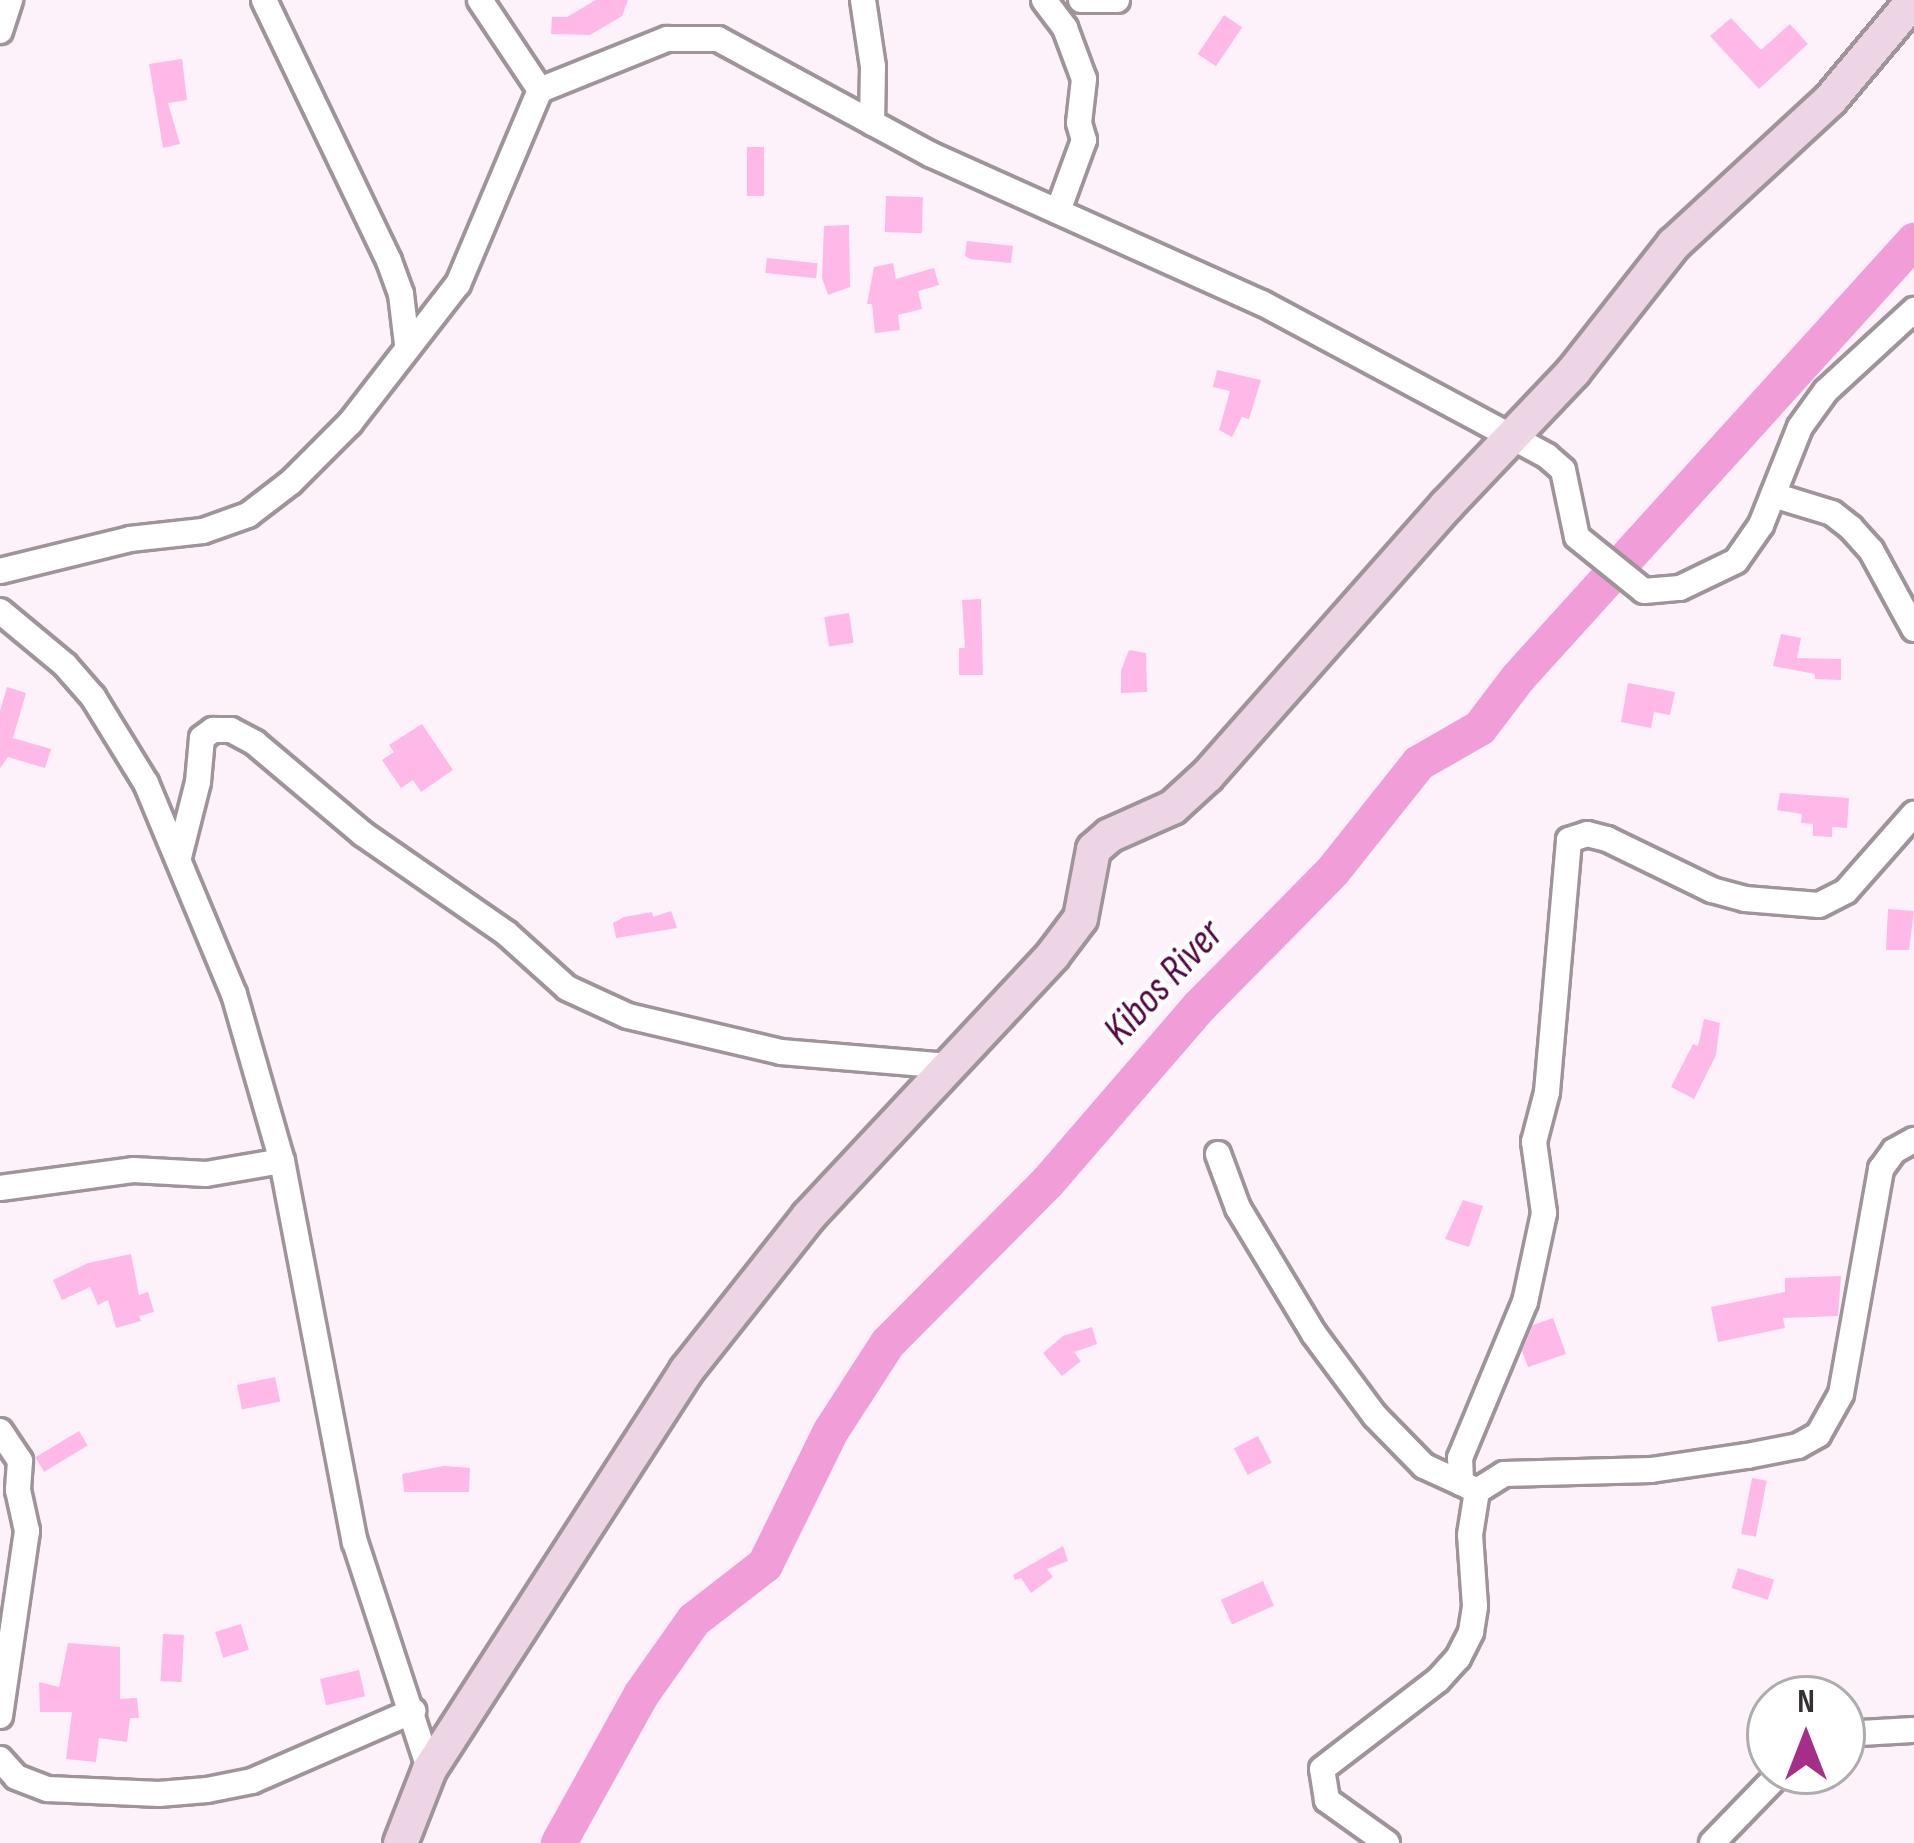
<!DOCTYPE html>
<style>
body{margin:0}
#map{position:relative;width:1914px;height:1843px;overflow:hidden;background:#fdf2f9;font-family:"Sofia Sans Condensed",sans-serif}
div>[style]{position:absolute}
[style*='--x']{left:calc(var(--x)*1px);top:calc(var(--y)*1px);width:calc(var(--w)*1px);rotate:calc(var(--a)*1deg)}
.river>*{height:36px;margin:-18px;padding:0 18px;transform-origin:18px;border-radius:18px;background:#f19dd7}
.building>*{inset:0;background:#feb9e8;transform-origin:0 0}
.roads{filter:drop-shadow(3px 0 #9e949a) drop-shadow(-3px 0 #9e949a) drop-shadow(0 3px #9e949a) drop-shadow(0 -3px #9e949a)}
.minor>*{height:24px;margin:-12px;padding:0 12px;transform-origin:12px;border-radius:12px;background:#fff}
.secondary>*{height:33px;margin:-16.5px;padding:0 16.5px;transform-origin:16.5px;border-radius:16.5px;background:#edd5e6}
span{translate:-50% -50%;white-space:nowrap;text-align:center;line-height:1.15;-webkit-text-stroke:9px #fff;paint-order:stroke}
.water-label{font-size:42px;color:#520742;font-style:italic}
.north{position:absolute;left:1746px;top:1675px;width:120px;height:120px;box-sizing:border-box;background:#fff;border:3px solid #aeacad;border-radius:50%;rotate:0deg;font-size:33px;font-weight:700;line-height:48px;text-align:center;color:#353033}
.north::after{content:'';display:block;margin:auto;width:42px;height:54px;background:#a52f88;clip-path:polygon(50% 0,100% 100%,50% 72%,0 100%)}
</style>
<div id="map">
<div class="river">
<i style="--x:559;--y:1843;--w:169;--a:-61"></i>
<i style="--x:641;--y:1695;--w:92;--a:-54.8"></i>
<i style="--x:694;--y:1620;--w:90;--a:-37.8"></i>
<i style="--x:765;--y:1565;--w:149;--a:-63.8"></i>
<i style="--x:831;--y:1431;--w:105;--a:-57.1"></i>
<i style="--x:888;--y:1343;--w:226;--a:-45.2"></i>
<i style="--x:1047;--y:1183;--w:233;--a:-49.2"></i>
<i style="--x:1199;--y:1007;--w:191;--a:-45.4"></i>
<i style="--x:1333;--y:871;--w:138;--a:-51.5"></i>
<i style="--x:1419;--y:763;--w:70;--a:-29.8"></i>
<i style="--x:1480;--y:728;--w:63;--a:-52.8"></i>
<i style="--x:1518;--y:678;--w:590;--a:-47.82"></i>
</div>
<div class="building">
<i style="clip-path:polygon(596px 0,628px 0,622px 16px,590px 35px,551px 34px,552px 17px,567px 17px)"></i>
<i style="left:1224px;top:15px;width:22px;height:47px;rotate:34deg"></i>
<i style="clip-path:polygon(1731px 18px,1761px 50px,1790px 24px,1808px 44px,1759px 89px,1710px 36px)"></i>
<i style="clip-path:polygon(182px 59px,187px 100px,168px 103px,180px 144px,163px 148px,149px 64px)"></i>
<i style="left:747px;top:147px;width:17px;height:49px"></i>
<i style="left:886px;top:196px;width:37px;height:36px;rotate:2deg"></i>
<i style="clip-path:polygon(849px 225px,850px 287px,828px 295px,822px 278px,824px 226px)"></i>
<i style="clip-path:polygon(967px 241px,1013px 246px,1011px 263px,970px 259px,965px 256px)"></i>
<i style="left:767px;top:258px;width:51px;height:15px;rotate:6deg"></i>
<i style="clip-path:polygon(893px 263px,896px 279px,934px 268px,939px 285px,918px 291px,922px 309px,898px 315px,900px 330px,875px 333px,872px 304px,867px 304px,874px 267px)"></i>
<i style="clip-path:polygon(1217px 370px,1261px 380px,1249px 419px,1242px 417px,1232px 437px,1219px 430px,1230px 391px,1213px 387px)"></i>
<i style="clip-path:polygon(981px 599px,983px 675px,959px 675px,959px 648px,965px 648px,962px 600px)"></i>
<i style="left:849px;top:613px;width:30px;height:25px;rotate:81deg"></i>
<i style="clip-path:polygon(1781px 634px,1801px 638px,1797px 658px,1841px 659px,1841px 680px,1815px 679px,1815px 674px,1773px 666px)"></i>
<i style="clip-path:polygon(1129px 650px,1146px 653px,1147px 692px,1121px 693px,1121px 671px)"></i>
<i style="clip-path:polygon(1628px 683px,1675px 692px,1670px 715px,1654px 712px,1651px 728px,1621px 722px)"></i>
<i style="clip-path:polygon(7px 687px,26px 693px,13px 738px,51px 749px,45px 768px,8px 757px,0 768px,0 711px)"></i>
<i style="clip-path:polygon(422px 724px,453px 770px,421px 792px,413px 780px,401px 788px,382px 760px,394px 752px,389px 745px)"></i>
<i style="clip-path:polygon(1780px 793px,1849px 798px,1847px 828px,1832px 827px,1832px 837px,1813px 836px,1813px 824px,1801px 823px,1802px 814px,1777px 810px)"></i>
<i style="clip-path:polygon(1888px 909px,1914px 911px,1909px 950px,1886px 950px)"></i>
<i style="clip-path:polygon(671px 911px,677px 928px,616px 938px,613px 923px,624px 917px,652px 912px,653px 917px)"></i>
<i style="clip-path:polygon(1704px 1019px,1720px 1023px,1716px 1055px,1694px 1099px,1671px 1087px,1693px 1044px,1698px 1046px)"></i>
<i style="clip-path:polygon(1463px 1200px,1483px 1206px,1469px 1247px,1445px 1239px)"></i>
<i style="clip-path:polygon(131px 1254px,139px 1295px,148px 1292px,154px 1312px,139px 1316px,141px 1321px,116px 1328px,108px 1300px,98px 1305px,90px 1287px,62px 1300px,53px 1280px,88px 1263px)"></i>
<i style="clip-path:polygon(1841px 1276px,1838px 1316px,1783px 1318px,1785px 1328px,1718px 1342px,1711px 1307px,1785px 1292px,1785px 1278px)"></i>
<i style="clip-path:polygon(1553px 1318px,1566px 1354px,1528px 1367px,1522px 1351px,1533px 1325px)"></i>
<i style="clip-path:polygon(1092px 1327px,1097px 1344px,1074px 1352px,1081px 1361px,1062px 1376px,1043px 1353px,1063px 1336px)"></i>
<i style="left:275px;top:1377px;width:25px;height:39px;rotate:78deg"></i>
<i style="left:79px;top:1431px;width:17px;height:51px;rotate:59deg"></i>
<i style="left:1258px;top:1436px;width:30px;height:27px;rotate:63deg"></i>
<i style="clip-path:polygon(444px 1466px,470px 1468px,469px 1492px,404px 1492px,402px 1474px)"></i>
<i style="left:1752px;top:1478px;width:15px;height:57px;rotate:11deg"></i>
<i style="clip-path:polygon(1063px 1546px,1068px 1561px,1047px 1569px,1053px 1577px,1031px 1593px,1021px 1578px,1015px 1580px,1013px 1575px)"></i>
<i style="left:1738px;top:1568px;width:38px;height:21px;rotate:18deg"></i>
<i style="left:1263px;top:1581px;width:27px;height:46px;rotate:66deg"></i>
<i style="left:241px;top:1624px;width:27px;height:27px;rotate:73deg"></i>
<i style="left:163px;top:1634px;width:21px;height:47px;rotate:3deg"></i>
<i style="clip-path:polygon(68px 1643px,120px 1647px,120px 1699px,137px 1698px,139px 1718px,130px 1718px,127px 1742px,99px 1738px,96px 1762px,66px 1759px,72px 1712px,40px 1712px,39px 1682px,59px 1687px)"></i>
<i style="left:359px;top:1670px;width:27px;height:40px;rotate:77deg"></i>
</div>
<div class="roads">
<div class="minor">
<i style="--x:264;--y:0;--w:289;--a:64.4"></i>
<i style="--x:389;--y:261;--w:35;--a:70"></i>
<i style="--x:401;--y:294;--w:50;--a:83.2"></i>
<i style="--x:480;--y:0;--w:108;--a:56.3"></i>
<i style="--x:863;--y:0;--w:68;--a:81.5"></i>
<i style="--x:873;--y:67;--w:56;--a:91"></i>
<i style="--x:1044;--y:0;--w:35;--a:53"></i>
<i style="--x:1065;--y:28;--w:54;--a:69.6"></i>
<i style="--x:1084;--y:79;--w:44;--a:96.5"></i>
<i style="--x:1079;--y:123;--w:18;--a:74"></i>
<i style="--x:1084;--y:140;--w:76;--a:110.1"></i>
<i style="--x:1081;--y:0;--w:36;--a:0"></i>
<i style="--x:0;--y:31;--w:33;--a:-72"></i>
<i style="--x:1773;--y:495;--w:62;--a:17"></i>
<i style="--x:1832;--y:513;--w:24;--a:38"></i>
<i style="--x:1851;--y:528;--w:30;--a:48"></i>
<i style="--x:1871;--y:550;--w:90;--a:61.4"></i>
<i style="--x:0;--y:571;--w:134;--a:-13.8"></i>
<i style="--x:130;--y:539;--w:73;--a:-6.3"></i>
<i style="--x:203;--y:531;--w:48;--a:-19.6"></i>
<i style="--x:248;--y:515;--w:54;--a:-37.5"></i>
<i style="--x:291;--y:482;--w:83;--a:-45"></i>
<i style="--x:350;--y:423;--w:176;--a:-52.2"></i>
<i style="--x:458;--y:284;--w:211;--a:-67.1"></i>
<i style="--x:540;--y:90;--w:137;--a:-21.9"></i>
<i style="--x:667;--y:39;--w:51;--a:0"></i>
<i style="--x:718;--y:39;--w:243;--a:28.5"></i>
<i style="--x:932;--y:155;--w:362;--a:24.2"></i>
<i style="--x:1262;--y:303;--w:323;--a:28.2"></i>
<i style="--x:1547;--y:456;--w:21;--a:41"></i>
<i style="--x:1563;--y:470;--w:68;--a:78.2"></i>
<i style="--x:1577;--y:537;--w:86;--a:38.9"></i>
<i style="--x:1644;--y:591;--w:36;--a:-5"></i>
<i style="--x:1680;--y:588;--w:62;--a:-25.7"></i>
<i style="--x:1736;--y:561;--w:44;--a:-55.2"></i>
<i style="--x:1761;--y:525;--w:105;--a:-68.3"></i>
<i style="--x:1800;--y:427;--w:44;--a:-54.2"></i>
<i style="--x:1826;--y:391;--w:120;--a:-42.6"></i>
<i style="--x:0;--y:611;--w:85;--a:39.7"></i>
<i style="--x:65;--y:665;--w:43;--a:48.8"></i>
<i style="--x:93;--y:697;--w:101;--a:58.4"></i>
<i style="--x:146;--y:783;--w:229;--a:67.4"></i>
<i style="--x:234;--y:994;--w:174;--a:74"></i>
<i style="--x:282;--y:1161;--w:388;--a:79.2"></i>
<i style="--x:355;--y:1542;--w:239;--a:71.9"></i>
<i style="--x:179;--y:857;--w:77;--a:-75.8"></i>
<i style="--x:198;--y:782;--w:44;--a:-84.8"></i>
<i style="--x:202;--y:738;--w:14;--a:-36"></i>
<i style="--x:213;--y:730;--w:18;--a:0"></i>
<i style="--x:231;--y:730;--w:27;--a:28"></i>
<i style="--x:255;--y:743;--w:141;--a:40.1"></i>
<i style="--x:363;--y:834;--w:174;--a:34.7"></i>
<i style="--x:506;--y:933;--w:82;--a:42"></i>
<i style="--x:567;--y:988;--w:67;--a:24.7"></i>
<i style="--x:628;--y:1016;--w:157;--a:13.2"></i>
<i style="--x:781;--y:1052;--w:168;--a:4.8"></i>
<i style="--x:1218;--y:1154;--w:58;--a:69.7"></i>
<i style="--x:1238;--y:1208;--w:147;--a:58.9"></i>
<i style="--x:1314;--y:1334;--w:102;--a:53.4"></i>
<i style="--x:1375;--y:1416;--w:70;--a:45.6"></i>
<i style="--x:1424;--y:1466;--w:41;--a:24.7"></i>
<i style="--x:0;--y:1188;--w:134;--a:-7.7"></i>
<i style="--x:133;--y:1170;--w:73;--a:3.1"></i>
<i style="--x:206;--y:1174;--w:77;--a:-9.7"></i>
<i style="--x:0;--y:1431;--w:36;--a:56"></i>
<i style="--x:20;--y:1461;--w:29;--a:94"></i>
<i style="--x:18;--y:1490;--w:42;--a:77.6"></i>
<i style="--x:27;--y:1531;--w:187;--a:98.3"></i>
<i style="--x:1477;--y:1491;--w:18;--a:-153"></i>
<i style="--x:1461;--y:1483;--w:25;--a:-92"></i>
<i style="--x:1460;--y:1458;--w:169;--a:-67.4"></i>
<i style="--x:1525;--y:1302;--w:91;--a:-77.9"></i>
<i style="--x:1544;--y:1213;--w:72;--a:-98"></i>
<i style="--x:1534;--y:1142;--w:52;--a:-75.4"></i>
<i style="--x:1547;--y:1092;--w:253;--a:-85"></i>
<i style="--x:1569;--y:840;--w:19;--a:-18"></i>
<i style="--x:1587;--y:834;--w:21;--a:14"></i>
<i style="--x:1607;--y:839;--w:117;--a:25.9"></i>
<i style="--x:1712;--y:890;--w:34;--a:15"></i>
<i style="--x:1745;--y:899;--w:74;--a:4.6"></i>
<i style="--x:1819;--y:905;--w:30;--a:-27"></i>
<i style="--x:1846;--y:891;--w:103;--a:-48.6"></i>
<i style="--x:1842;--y:1734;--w:72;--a:-3.2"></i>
<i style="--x:0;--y:1759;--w:24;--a:48"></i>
<i style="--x:16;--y:1777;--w:34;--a:21"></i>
<i style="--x:48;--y:1789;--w:111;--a:2.6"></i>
<i style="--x:159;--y:1794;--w:48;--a:-4.8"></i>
<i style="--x:207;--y:1790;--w:46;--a:-11.3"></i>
<i style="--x:252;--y:1781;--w:176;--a:-23.5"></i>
<i style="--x:1387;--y:1843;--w:74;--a:-144.4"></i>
<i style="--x:1327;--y:1800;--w:31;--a:-99"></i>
<i style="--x:1322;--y:1769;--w:146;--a:-37.5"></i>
<i style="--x:1438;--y:1680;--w:30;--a:-48"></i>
<i style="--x:1458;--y:1658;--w:29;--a:-63"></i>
<i style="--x:1471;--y:1632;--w:26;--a:-81"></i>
<i style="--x:1475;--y:1606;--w:71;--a:-94"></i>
<i style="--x:1470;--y:1535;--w:45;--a:-81"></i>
<i style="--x:1477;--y:1491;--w:32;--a:-32"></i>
<i style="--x:1504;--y:1474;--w:147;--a:-1.6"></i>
<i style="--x:1651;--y:1470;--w:97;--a:-8.3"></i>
<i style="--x:1747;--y:1456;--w:52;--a:-11.1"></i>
<i style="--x:1798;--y:1446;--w:23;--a:-29"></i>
<i style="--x:1818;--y:1435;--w:47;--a:-60.7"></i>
<i style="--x:1841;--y:1394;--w:229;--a:-79.9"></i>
<i style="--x:1881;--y:1169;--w:22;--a:-54"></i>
<i style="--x:1894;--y:1151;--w:23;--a:-29"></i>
<i style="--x:1712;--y:1843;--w:100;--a:-45.8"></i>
</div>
<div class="secondary">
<i style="--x:400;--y:1843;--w:79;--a:-68.6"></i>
<i style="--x:429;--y:1769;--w:475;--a:-57.2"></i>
<i style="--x:686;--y:1370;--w:196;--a:-51.6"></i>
<i style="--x:808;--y:1216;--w:357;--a:-46.9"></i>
<i style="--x:1052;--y:955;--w:46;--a:-52.9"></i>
<i style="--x:1080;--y:918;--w:70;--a:-79.3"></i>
<i style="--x:1093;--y:849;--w:21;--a:-41"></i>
<i style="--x:1109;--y:835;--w:69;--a:-24"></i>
<i style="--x:1172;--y:807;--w:47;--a:-42.4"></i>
<i style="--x:1207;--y:775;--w:361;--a:-48.5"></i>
<i style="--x:1446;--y:505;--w:185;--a:-46.5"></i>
<i style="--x:1573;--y:371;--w:162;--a:-51.8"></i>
<i style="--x:1673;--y:244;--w:214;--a:-42.7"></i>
<i style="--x:1830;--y:99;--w:129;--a:-50"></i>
</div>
</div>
<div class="water-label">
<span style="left:1164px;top:983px;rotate:-47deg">Kibos River</span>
</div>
<div class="north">N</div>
</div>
